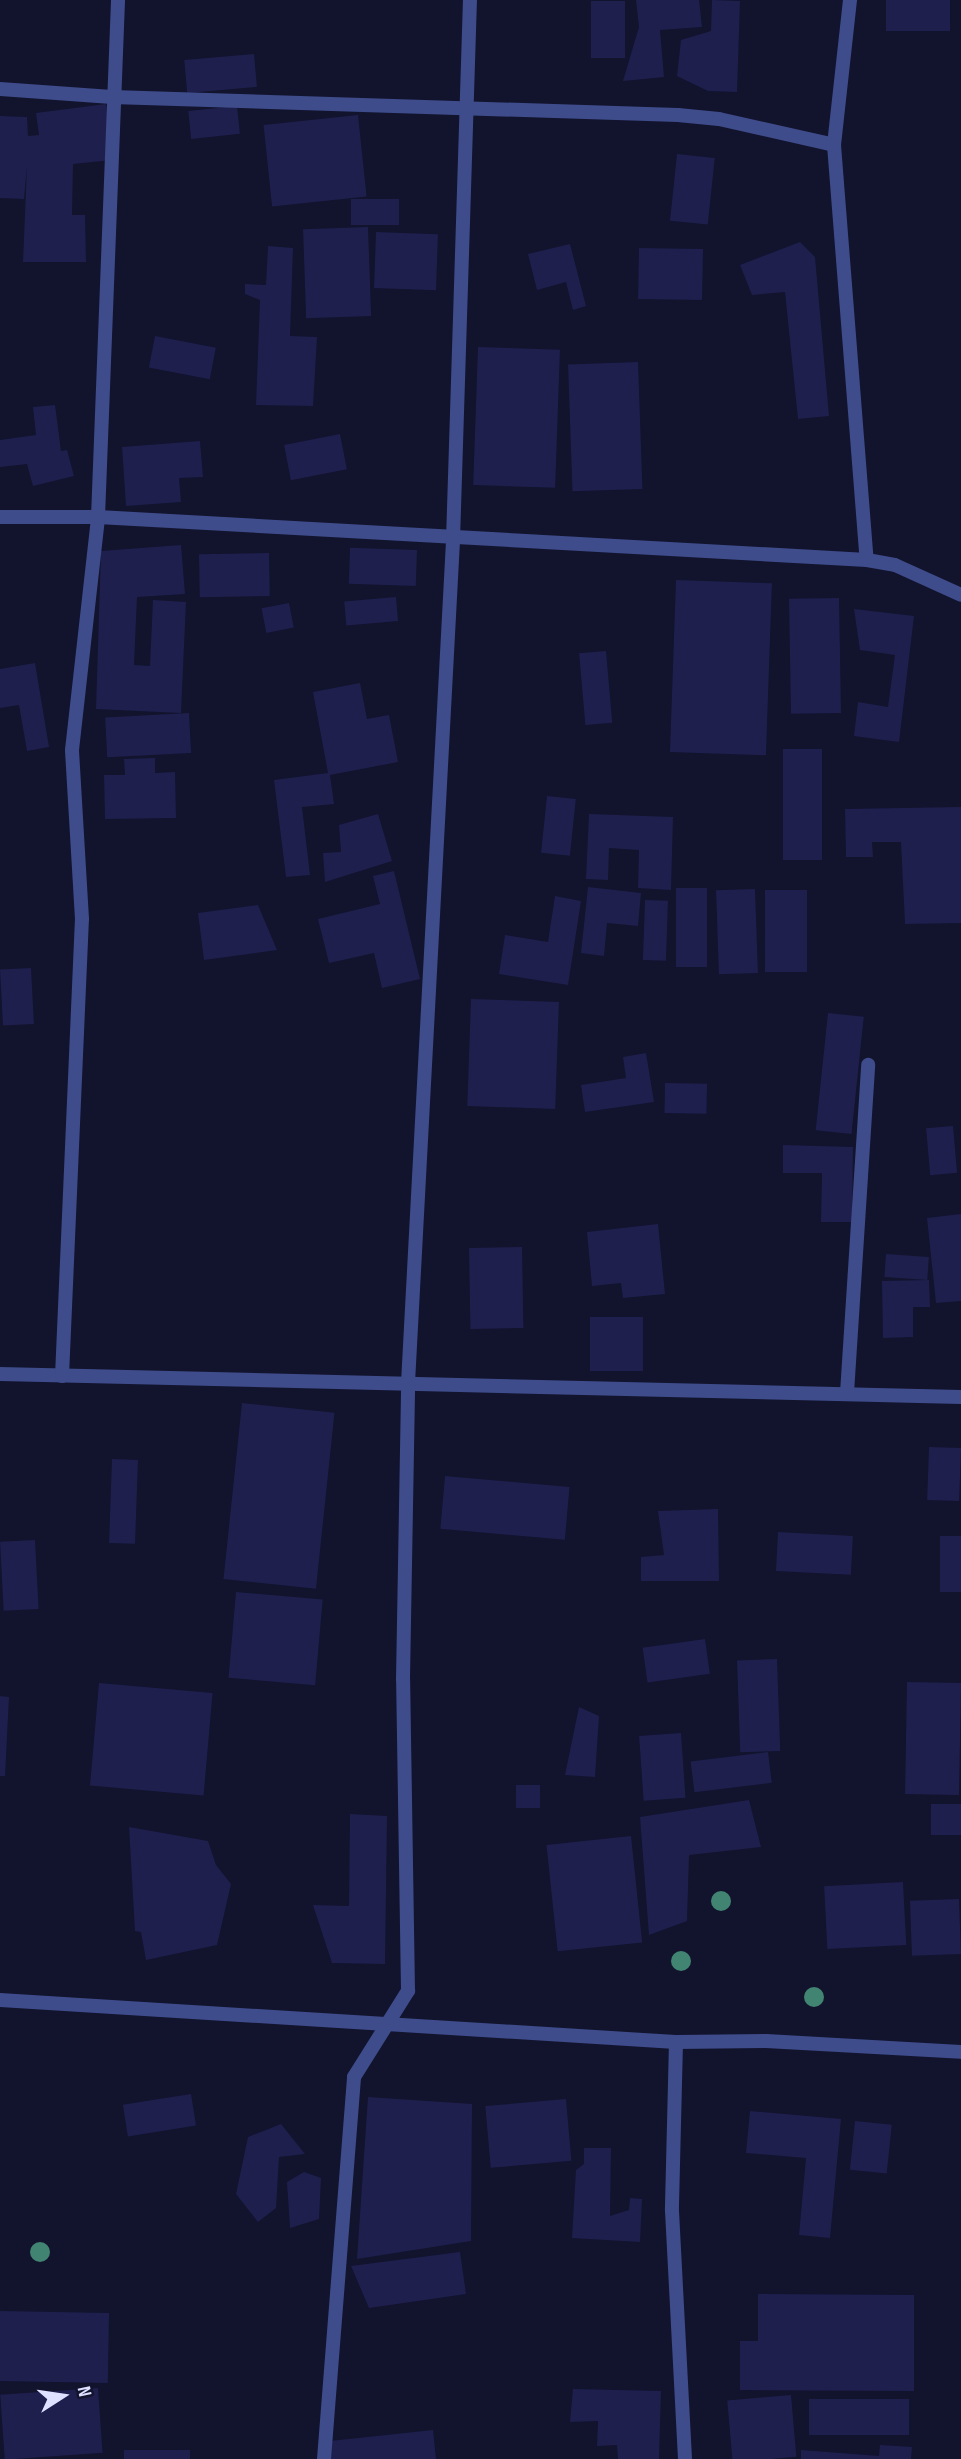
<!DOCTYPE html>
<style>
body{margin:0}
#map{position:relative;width:961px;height:2459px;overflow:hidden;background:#12132d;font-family:"Sofia Sans Condensed",sans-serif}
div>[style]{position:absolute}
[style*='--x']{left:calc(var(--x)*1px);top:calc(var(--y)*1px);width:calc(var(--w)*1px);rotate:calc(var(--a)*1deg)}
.building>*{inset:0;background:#1e1f4d;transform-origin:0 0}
.street>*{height:14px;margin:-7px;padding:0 7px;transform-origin:7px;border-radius:7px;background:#3e4c8b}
.trees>*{width:20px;height:20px;margin:-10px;border-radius:50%;background:#418471}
span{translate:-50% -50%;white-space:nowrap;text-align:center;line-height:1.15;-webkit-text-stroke:7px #12132d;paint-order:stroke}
.north{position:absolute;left:28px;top:2361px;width:70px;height:70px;-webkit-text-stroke:5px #12132d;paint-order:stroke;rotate:78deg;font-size:19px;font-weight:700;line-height:28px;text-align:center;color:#dee1ff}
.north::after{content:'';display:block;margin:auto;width:24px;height:32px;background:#dee1ff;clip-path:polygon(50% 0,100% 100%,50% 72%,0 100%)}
</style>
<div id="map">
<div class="building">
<i style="clip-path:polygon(636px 0,699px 0,702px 27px,660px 30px,664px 77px,623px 81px,639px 27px)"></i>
<i style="clip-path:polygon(712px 0,740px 1px,737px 92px,708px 91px,677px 76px,681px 40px,711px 31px)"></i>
<i style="left:886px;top:0;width:64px;height:31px"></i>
<i style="left:591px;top:1px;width:34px;height:57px"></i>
<i style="left:254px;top:54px;width:33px;height:70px;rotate:85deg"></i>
<i style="clip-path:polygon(106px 104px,112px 160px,73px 164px,72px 215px,85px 215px,86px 262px,23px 262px,27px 166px,24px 199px,0 198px,0 116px,27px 117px,28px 136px,39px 135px,36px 113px)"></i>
<i style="left:237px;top:106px;width:28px;height:49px;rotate:84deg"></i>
<i style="left:358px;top:115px;width:82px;height:95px;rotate:84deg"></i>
<i style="left:677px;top:154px;width:38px;height:67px;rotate:6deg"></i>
<i style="left:351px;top:199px;width:48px;height:26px"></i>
<i style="left:368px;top:227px;width:89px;height:65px;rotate:88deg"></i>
<i style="left:376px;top:232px;width:62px;height:56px;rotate:2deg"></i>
<i style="clip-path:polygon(800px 242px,815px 257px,829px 416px,798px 419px,785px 292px,752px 295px,740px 265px)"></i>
<i style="clip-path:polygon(570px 244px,586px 306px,573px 310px,566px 282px,537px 290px,528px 254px)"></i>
<i style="clip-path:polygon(268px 246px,293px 248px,290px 336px,317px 337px,313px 406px,256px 405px,260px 300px,245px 294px,245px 284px,266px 285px)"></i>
<i style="left:639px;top:248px;width:64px;height:51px;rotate:1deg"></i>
<i style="left:155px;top:336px;width:62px;height:32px;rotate:11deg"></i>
<i style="left:478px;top:347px;width:82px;height:138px;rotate:2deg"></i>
<i style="left:638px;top:362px;width:127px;height:70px;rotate:88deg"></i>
<i style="clip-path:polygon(55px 405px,61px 451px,67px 450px,74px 476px,33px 486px,27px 464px,0 467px,0 440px,36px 435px,33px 407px)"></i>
<i style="left:340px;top:434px;width:36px;height:57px;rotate:79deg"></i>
<i style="clip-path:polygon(200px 441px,203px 477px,179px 478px,181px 502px,126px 506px,122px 447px)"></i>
<i style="clip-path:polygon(181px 545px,185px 594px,137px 597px,134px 665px,150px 666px,153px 600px,186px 602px,181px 713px,96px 709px,101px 551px)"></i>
<i style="left:417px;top:550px;width:36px;height:67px;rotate:92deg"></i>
<i style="left:269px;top:553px;width:43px;height:70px;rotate:89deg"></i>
<i style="left:676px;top:580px;width:96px;height:172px;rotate:2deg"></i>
<i style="left:396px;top:597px;width:24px;height:52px;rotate:85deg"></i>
<i style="left:839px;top:598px;width:115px;height:50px;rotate:89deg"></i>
<i style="left:289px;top:603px;width:25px;height:28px;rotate:79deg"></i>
<i style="clip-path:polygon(854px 609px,914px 616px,899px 742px,854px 736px,858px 702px,888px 707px,895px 655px,860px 650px)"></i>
<i style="left:606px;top:651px;width:72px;height:27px;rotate:85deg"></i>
<i style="clip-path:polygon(35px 663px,49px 747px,27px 751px,19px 705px,0 708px,0 669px)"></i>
<i style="clip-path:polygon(360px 683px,367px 719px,389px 715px,398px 762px,330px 775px,334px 804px,302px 807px,310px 875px,286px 877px,274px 780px,328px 773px,313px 692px)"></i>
<i style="left:189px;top:713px;width:40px;height:84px;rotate:87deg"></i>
<i style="left:783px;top:749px;width:39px;height:111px"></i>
<i style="clip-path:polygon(155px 758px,155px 773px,175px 772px,176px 818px,105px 819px,104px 775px,125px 775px,124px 759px)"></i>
<i style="left:547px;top:796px;width:29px;height:57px;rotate:6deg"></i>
<i style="clip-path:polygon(961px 807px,961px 923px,905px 924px,901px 842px,872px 842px,873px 857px,846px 857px,845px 809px)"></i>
<i style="clip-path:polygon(378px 814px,392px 861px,325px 882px,323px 853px,341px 852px,339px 825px)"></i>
<i style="clip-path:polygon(589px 814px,673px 817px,671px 890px,638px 888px,639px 850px,609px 848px,608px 880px,586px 879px)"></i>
<i style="clip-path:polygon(394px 871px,420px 979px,382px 988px,374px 953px,329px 963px,318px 919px,380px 904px,373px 876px)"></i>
<i style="clip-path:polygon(588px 887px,641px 893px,638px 926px,607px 923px,604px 956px,581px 953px)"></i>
<i style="left:676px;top:888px;width:31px;height:79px"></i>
<i style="left:755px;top:889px;width:84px;height:39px;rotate:88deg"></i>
<i style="left:765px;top:890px;width:42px;height:82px"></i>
<i style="clip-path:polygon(555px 896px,581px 901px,568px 985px,499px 974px,505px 935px,548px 942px)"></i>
<i style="left:645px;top:900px;width:23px;height:60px;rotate:2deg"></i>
<i style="clip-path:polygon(258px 905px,277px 950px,204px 960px,198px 913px)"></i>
<i style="left:31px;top:968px;width:56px;height:31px;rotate:87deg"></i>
<i style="left:471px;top:999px;width:88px;height:107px;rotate:2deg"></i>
<i style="left:828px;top:1013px;width:36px;height:118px;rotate:6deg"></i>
<i style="clip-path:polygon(646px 1053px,654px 1102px,585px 1112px,581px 1085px,626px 1078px,623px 1057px)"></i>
<i style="left:665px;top:1083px;width:42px;height:30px;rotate:1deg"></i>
<i style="left:953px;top:1126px;width:47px;height:27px;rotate:85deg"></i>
<i style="clip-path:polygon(783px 1145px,853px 1147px,852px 1222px,821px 1222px,822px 1173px,783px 1173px)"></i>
<i style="clip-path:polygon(961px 1214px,961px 1301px,936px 1303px,927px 1218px)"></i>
<i style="clip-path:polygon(658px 1224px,665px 1294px,623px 1298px,621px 1283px,592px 1286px,587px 1232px)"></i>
<i style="left:522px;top:1247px;width:81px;height:53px;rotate:89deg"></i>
<i style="left:886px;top:1254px;width:43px;height:23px;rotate:4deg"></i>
<i style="clip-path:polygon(929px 1280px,930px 1307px,913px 1307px,913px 1337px,883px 1338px,882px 1281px)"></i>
<i style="left:590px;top:1317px;width:53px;height:54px"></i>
<i style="left:242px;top:1403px;width:93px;height:177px;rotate:6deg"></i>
<i style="left:929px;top:1447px;width:32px;height:53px;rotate:2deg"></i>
<i style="left:112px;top:1459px;width:26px;height:84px;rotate:2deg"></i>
<i style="left:445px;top:1476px;width:125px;height:53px;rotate:5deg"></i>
<i style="clip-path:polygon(718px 1509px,719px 1581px,641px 1581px,641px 1557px,664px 1555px,658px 1511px)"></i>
<i style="left:778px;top:1532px;width:75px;height:39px;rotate:3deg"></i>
<i style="left:940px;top:1536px;width:21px;height:56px"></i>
<i style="left:35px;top:1540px;width:69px;height:35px;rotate:87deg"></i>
<i style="left:236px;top:1592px;width:87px;height:86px;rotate:5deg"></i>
<i style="left:705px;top:1639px;width:35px;height:63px;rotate:82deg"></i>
<i style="left:777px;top:1659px;width:92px;height:40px;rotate:88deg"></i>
<i style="left:907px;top:1682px;width:54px;height:112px;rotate:1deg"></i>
<i style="left:99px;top:1683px;width:114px;height:103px;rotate:5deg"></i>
<i style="clip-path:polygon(0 1696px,9px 1697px,5px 1776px,0 1776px)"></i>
<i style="clip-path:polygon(579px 1707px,599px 1716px,595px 1777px,565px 1775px)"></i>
<i style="left:681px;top:1733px;width:65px;height:42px;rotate:86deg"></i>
<i style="left:768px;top:1752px;width:31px;height:78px;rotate:83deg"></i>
<i style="left:516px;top:1785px;width:24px;height:23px"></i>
<i style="clip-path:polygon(749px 1800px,761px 1847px,689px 1855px,687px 1921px,649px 1935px,640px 1817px)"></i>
<i style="left:961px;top:1804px;width:31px;height:30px;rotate:90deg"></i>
<i style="clip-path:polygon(350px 1814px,387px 1816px,385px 1964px,332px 1963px,313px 1905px,349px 1906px)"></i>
<i style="clip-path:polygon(129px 1827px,208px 1841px,216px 1865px,231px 1884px,217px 1945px,146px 1960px,141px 1932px,135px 1931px)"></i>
<i style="left:631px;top:1836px;width:107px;height:85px;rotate:84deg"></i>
<i style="left:903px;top:1882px;width:63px;height:79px;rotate:87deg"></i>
<i style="left:959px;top:1899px;width:55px;height:49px;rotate:88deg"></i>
<i style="left:191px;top:2094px;width:32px;height:69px;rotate:81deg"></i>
<i style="clip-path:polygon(368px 2097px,472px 2104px,471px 2241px,357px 2259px)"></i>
<i style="left:566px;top:2099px;width:62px;height:81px;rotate:85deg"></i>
<i style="clip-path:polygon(750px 2111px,841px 2119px,830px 2238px,799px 2235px,806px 2158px,746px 2153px)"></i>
<i style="left:855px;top:2121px;width:37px;height:49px;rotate:6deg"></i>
<i style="clip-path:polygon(281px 2124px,305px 2154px,279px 2157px,276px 2208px,258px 2222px,236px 2194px,248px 2137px)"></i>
<i style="clip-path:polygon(584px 2148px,611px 2148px,610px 2216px,629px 2210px,630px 2198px,642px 2199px,640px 2242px,572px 2238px,576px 2170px,584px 2164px)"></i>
<i style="clip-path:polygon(304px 2172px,321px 2178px,319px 2219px,290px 2228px,287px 2182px)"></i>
<i style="clip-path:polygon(460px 2252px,466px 2294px,369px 2308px,351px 2266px)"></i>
<i style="clip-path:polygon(758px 2294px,914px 2295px,914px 2391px,740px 2390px,740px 2341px,758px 2341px)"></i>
<i style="left:0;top:2311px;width:109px;height:70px;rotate:1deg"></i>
<i style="left:98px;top:2388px;width:65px;height:98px;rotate:86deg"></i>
<i style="clip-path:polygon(573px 2389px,661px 2391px,659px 2459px,618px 2459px,617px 2445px,597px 2446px,598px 2421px,570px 2422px)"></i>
<i style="left:791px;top:2395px;width:62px;height:64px;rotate:85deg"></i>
<i style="left:909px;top:2399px;width:36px;height:100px;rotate:90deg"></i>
<i style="clip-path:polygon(433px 2430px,436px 2459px,323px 2459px,321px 2442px)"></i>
<i style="clip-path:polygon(880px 2445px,912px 2447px,911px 2459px,801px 2459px,801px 2450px,879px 2456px)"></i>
<i style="left:124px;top:2450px;width:66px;height:9px"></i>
</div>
<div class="street">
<i style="--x:850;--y:0;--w:146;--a:96.3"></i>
<i style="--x:834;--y:145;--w:416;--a:85.5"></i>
<i style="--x:0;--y:89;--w:112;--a:4.1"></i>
<i style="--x:112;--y:97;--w:566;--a:1.82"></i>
<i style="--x:678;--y:115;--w:41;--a:5.6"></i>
<i style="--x:719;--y:119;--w:118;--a:12.7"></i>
<i style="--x:0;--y:517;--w:98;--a:0"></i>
<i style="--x:98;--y:517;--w:770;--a:3.2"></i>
<i style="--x:867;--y:560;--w:28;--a:10"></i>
<i style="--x:895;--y:565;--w:72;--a:24.4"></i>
<i style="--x:0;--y:1374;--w:961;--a:1.37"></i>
<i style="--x:62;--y:1376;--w:457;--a:-87.5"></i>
<i style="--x:82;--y:919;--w:169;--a:-93.4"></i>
<i style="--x:72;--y:750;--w:234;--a:-83.6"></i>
<i style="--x:98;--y:517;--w:517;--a:-87.78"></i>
<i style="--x:847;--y:1393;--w:329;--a:-86.3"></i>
<i style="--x:0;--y:2000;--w:677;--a:3.56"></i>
<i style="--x:676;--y:2042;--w:90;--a:-0.6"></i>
<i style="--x:766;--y:2041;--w:195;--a:3.2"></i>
<i style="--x:676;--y:2042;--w:169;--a:91.4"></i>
<i style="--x:672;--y:2211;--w:248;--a:87"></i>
<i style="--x:324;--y:2459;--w:383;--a:-85.5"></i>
<i style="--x:354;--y:2077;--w:102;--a:-57.9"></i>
<i style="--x:408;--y:1991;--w:312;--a:-90.9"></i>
<i style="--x:403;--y:1679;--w:296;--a:-89"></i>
<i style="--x:408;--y:1383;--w:844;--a:-86.94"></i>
<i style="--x:453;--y:540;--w:540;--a:-88.2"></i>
</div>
<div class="trees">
<i style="left:721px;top:1901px"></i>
<i style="left:681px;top:1961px"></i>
<i style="left:814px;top:1997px"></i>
<i style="left:40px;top:2252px"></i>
</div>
<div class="north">N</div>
</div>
